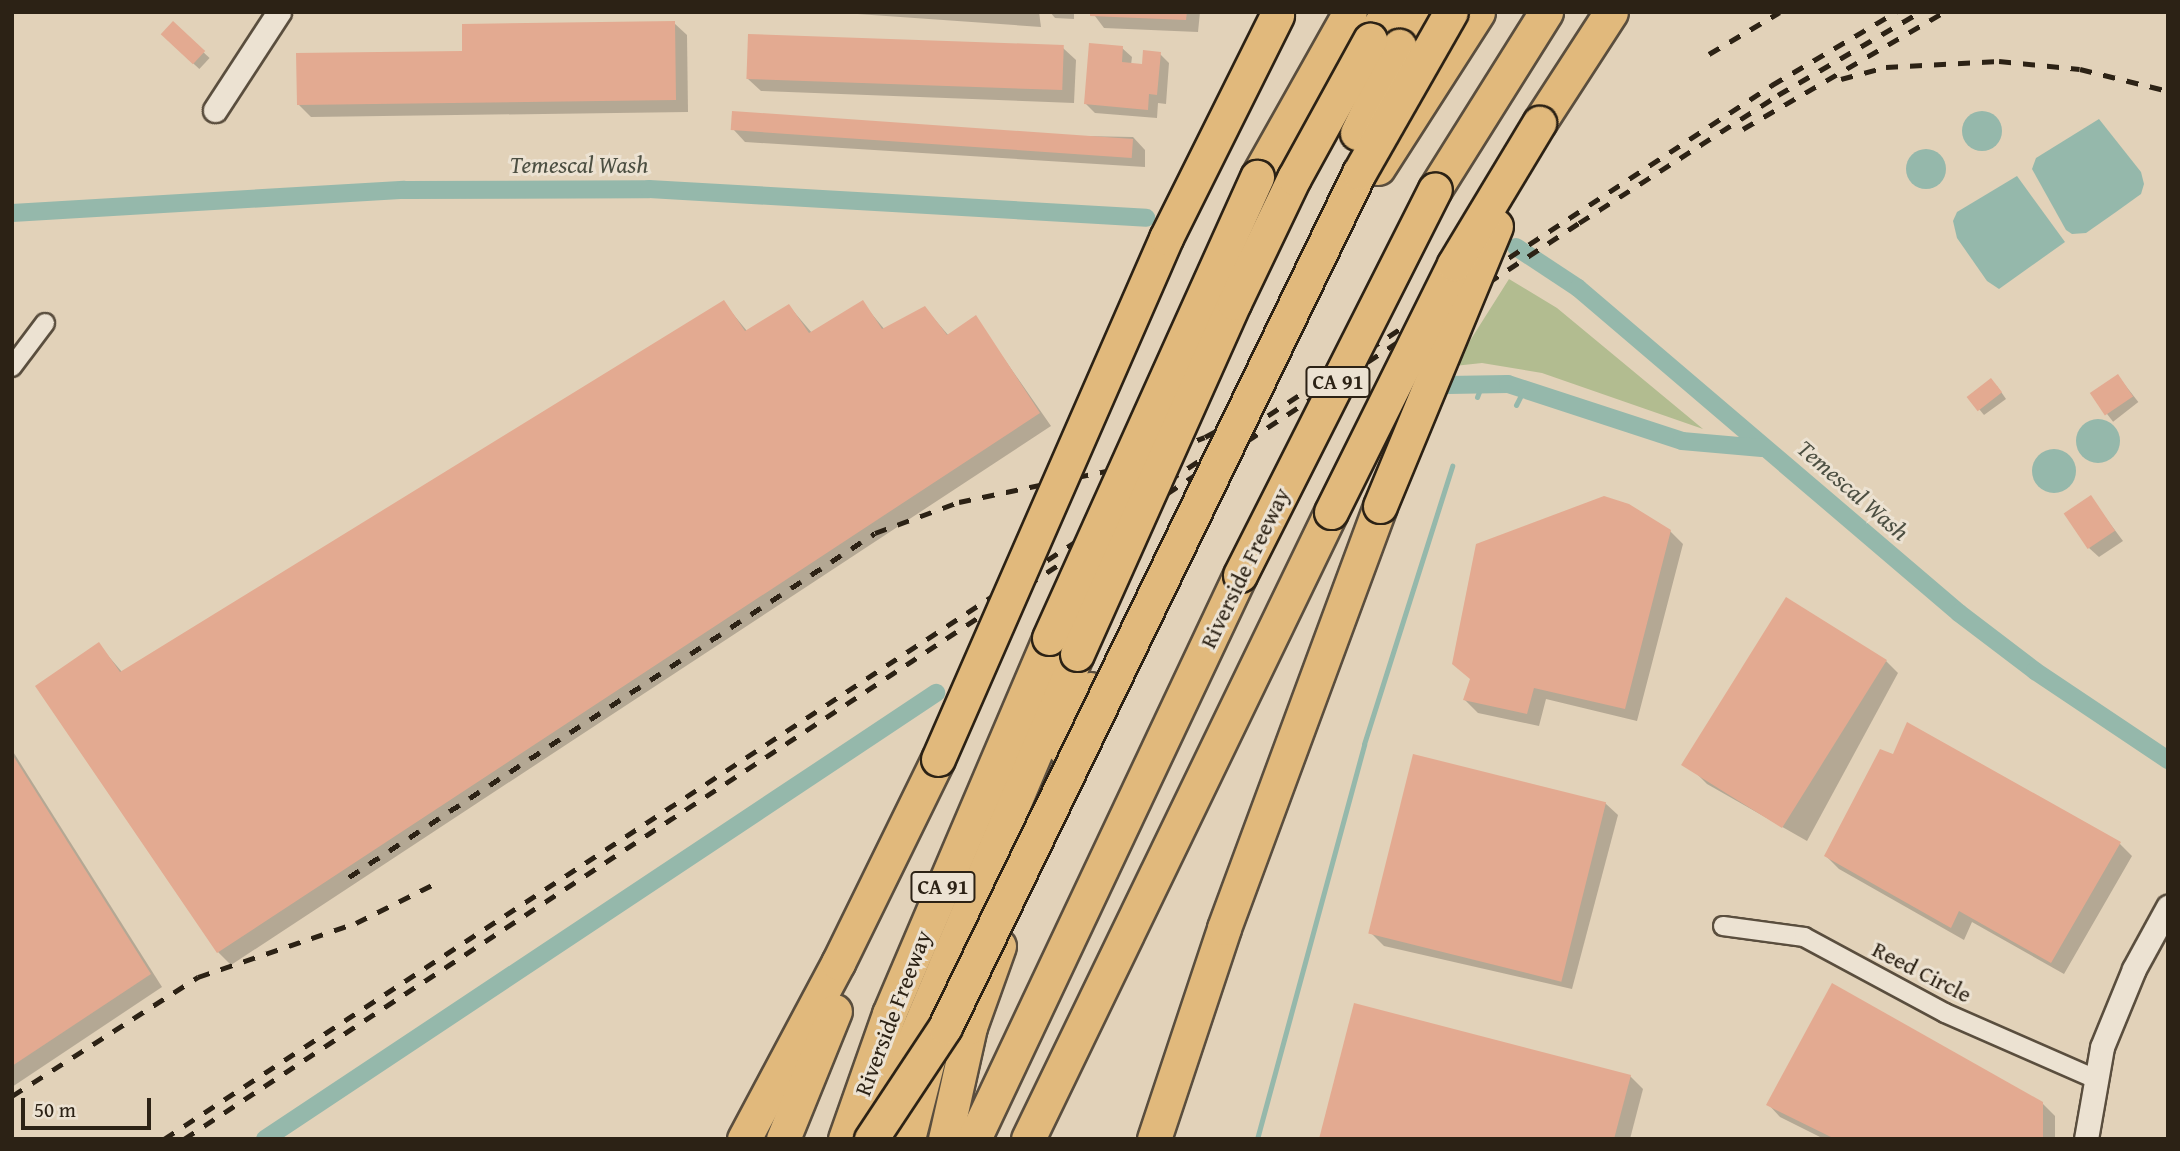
<!DOCTYPE html>
<style>
body{margin:0}
#map{position:relative;width:2180px;height:1151px;overflow:hidden;background:#e2d2b9;font-family:"Gentium Book Plus",serif}
div>[style]{position:absolute}
[style*='--x']{left:calc(var(--x)*1px);top:calc(var(--y)*1px);width:calc(var(--w)*1px);rotate:calc(var(--a)*1deg)}
.green>*{inset:0;background:#b2bc90}
.water>*{inset:0;background:#95b8ab}
.round{border-radius:50%}
.shadow>*{inset:0;background:#0003;transform-origin:0 0}
.stream>*{height:5px;margin:-2.5px;padding:0 2.5px;transform-origin:2.5px;border-radius:2.5px;background:#95b8ab}
.canal>*{height:18px;margin:-9px;padding:0 9px;transform-origin:9px;border-radius:9px;background:#95b8ab}
.building>*{inset:0;background:#e3aa91;transform-origin:0 0}
.roads{filter:drop-shadow(2px 0 #5a4e3e) drop-shadow(-2px 0 #5a4e3e) drop-shadow(0 2px #5a4e3e) drop-shadow(0 -2px #5a4e3e)}
.minor>*{height:18px;margin:-9px;padding:0 9px;transform-origin:9px;border-radius:9px;background:#ece2d2}
.tertiary>*{height:23px;margin:-11.5px;padding:0 11.5px;transform-origin:11.5px;border-radius:11.5px;background:#ece2d2}
.motorway>*{height:33px;margin:-16.5px;padding:0 16.5px;transform-origin:16.5px;border-radius:16.5px;background:#e1b97c}
.rail>*{height:5px;margin-top:-2.5px;transform-origin:0;background:repeating-linear-gradient(90deg,#2c2215 0 12px,transparent 0 24px)}
.bridges{filter:drop-shadow(2px 0 #2c2215) drop-shadow(-2px 0 #2c2215) drop-shadow(0 2px #2c2215) drop-shadow(0 -2px #2c2215)}
.motorway-bridge>*{height:33px;margin:-16.5px;padding:0 16.5px;transform-origin:16.5px;border-radius:16.5px;background:#e1b97c}
span{translate:-50% -50%;white-space:nowrap;text-align:center;line-height:1.15;-webkit-text-stroke:6px #ece2d2;paint-order:stroke}
.shield-label span{padding:2px 5px;background:#ece2d2;border:2px solid;border-radius:5px;-webkit-text-stroke-width:0}
.shield-label{font-size:21px;color:#2c2215;font-weight:700}
.street-label{font-size:23px;color:#2c2215}
.water-label{font-size:24px;color:#4c4f42;font-style:italic}
.frame{position:absolute;inset:0;border:14px solid #2c2215;pointer-events:none}
.scale{position:absolute;left:21px;top:1098px;width:130px;height:32px;box-sizing:border-box;border:4px solid #2c2215;border-top:0;padding-left:9px;font-size:21px;line-height:24px;white-space:nowrap;color:#2c2215;-webkit-text-stroke:5px #ece2d2;paint-order:stroke}
</style>
<div id="map">
<div class="green">
<i style="clip-path:polygon(1509px 279px,1557px 308px,1703px 429px,1542px 373px,1482px 363px,1454px 366px)"></i>
</div>
<div class="water">
<i class="round" style="left:1962px;top:111px;width:40px;height:40px"></i>
<i style="clip-path:polygon(2099px 119px,2141px 172px,2144px 184px,2141px 194px,2116px 212px,2086px 233px,2072px 234px,2066px 230px,2032px 169px,2036px 158px)"></i>
<i class="round" style="left:1906px;top:149px;width:40px;height:40px"></i>
<i style="clip-path:polygon(2017px 176px,2065px 242px,1999px 289px,1987px 281px,1957px 238px,1953px 221px,1957px 212px)"></i>
<i class="round" style="left:2076px;top:419px;width:44px;height:44px"></i>
<i class="round" style="left:2032px;top:449px;width:44px;height:44px"></i>
</div>
<div class="shadow">
<i style="clip-path:polygon(829px 12px,1039px 12px,1041px 27px)"></i>
<i style="clip-path:polygon(1050px 12px,1074px 12px,1074px 19px,1055px 18px)"></i>
<i style="clip-path:polygon(1092px 12px,1200px 12px,1198px 32px,1104px 28px)"></i>
<i style="clip-path:polygon(674px 23px,687px 35px,688px 112px,311px 117px,298px 104px,464px 52px)"></i>
<i style="left:173px;top:24px;width:50px;height:15px;rotate:43deg"></i>
<i style="clip-path:polygon(1063px 48px,1076px 60px,1074px 103px,761px 91px,748px 79px)"></i>
<i style="clip-path:polygon(1122px 48px,1132px 57px,1131px 65px,1143px 66px,1160px 54px,1169px 63px,1166px 104px,1158px 103px,1157px 118px,1095px 113px,1086px 104px)"></i>
<i style="clip-path:polygon(733px 129px,1133px 137px,1145px 150px,1145px 167px,745px 142px)"></i>
<i style="clip-path:polygon(862px 302px,885px 330px,925px 308px,949px 336px,975px 317px,1051px 426px,231px 965px,218px 952px,99px 645px,122px 672px,724px 303px,747px 331px,789px 306px,812px 333px)"></i>
<i style="left:2118px;top:376px;width:33px;height:32px;rotate:52deg"></i>
<i style="clip-path:polygon(1997px 386px,2006px 399px,1984px 415px,1969px 397px)"></i>
<i style="clip-path:polygon(2091px 498px,2123px 541px,2099px 557px,2089px 548px)"></i>
<i style="clip-path:polygon(1670px 531px,1683px 544px,1637px 721px,1546px 699px,1539px 726px,1478px 713px,1465px 700px,1472px 681px)"></i>
<i style="clip-path:polygon(1886px 661px,1898px 673px,1807px 841px,1707px 784px,1694px 771px)"></i>
<i style="clip-path:polygon(12px 750px,162px 987px,12px 1087px)"></i>
<i style="clip-path:polygon(1605px 803px,1618px 815px,1572px 989px,1384px 946px,1371px 933px)"></i>
<i style="clip-path:polygon(2120px 844px,2132px 856px,2064px 974px,1972px 922px,1964px 940px,1839px 869px,1826px 856px)"></i>
<i style="clip-path:polygon(1630px 1076px,1643px 1089px,1630px 1139px,1321px 1139px)"></i>
<i style="clip-path:polygon(2042px 1103px,2055px 1116px,2055px 1139px,1824px 1139px,1780px 1117px,1768px 1104px)"></i>
</div>
<div class="stream">
<i style="--x:1477;--y:397;--w:14;--a:-69"></i>
<i style="--x:1516;--y:405;--w:18;--a:-63"></i>
<i style="--x:1257;--y:1139;--w:409;--a:-74.8"></i>
<i style="--x:1364;--y:744;--w:292;--a:-72.4"></i>
</div>
<div class="canal">
<i style="--x:12;--y:213;--w:393;--a:-3.4"></i>
<i style="--x:404;--y:190;--w:245;--a:-0.2"></i>
<i style="--x:649;--y:189;--w:498;--a:3.3"></i>
<i style="--x:1516;--y:247;--w:74;--a:33.5"></i>
<i style="--x:1578;--y:288;--w:501;--a:40.46"></i>
<i style="--x:1959;--y:613;--w:96;--a:37.3"></i>
<i style="--x:2035;--y:671;--w:160;--a:33.8"></i>
<i style="--x:1448;--y:385;--w:60;--a:-1"></i>
<i style="--x:1508;--y:384;--w:183;--a:18.1"></i>
<i style="--x:1682;--y:441;--w:80;--a:5"></i>
<i style="--x:265;--y:1139;--w:806;--a:-33.61"></i>
</div>
<div class="building">
<i style="clip-path:polygon(1090px 12px,1187px 12px,1186px 20px,1090px 16px)"></i>
<i style="left:173px;top:21px;width:44px;height:18px;rotate:43deg"></i>
<i style="clip-path:polygon(675px 21px,676px 100px,297px 105px,296px 53px,462px 51px,462px 24px)"></i>
<i style="left:748px;top:34px;width:316px;height:45px;rotate:2deg"></i>
<i style="clip-path:polygon(1089px 43px,1123px 46px,1122px 62px,1142px 64px,1143px 50px,1161px 52px,1157px 95px,1149px 94px,1148px 110px,1084px 104px)"></i>
<i style="left:732px;top:111px;width:402px;height:19px;rotate:4deg"></i>
<i style="clip-path:polygon(724px 300px,745px 331px,789px 304px,809px 333px,863px 300px,882px 329px,925px 306px,947px 335px,976px 315px,1040px 413px,217px 953px,35px 686px,99px 642px,120px 672px)"></i>
<i style="left:2118px;top:374px;width:27px;height:34px;rotate:56deg"></i>
<i style="left:1991px;top:378px;width:18px;height:31px;rotate:52deg"></i>
<i style="left:2091px;top:495px;width:43px;height:33px;rotate:56deg"></i>
<i style="clip-path:polygon(1604px 496px,1629px 504px,1671px 530px,1625px 709px,1534px 688px,1527px 714px,1463px 700px,1470px 679px,1452px 664px,1476px 544px)"></i>
<i style="left:1786px;top:597px;width:119px;height:198px;rotate:32deg"></i>
<i style="clip-path:polygon(1907px 722px,2121px 842px,2051px 963px,1959px 911px,1951px 928px,1824px 856px,1880px 749px,1893px 754px)"></i>
<i style="clip-path:polygon(12px 754px,151px 974px,12px 1066px)"></i>
<i style="left:1413px;top:754px;width:199px;height:185px;rotate:14deg"></i>
<i style="clip-path:polygon(1832px 983px,2043px 1102px,2043px 1139px,1835px 1139px,1766px 1105px)"></i>
<i style="clip-path:polygon(1354px 1003px,1631px 1075px,1614px 1139px,1319px 1139px)"></i>
</div>
<div class="roads">
<div class="minor">
<i style="--x:12;--y:367;--w:55;--a:-53.1"></i>
<i style="--x:1723;--y:926;--w:82;--a:7.7"></i>
<i style="--x:1804;--y:937;--w:160;--a:28.3"></i>
<i style="--x:1945;--y:1013;--w:162;--a:23.7"></i>
</div>
<div class="tertiary">
<i style="--x:215;--y:110;--w:117;--a:-56.9"></i>
<i style="--x:2086;--y:1139;--w:93;--a:-80.1"></i>
<i style="--x:2102;--y:1047;--w:84;--a:-67.7"></i>
<i style="--x:2134;--y:969;--w:71;--a:-61.3"></i>
</div>
<div class="motorway">
<i style="--x:1370;--y:40;--w:33;--a:-57"></i>
<i style="--x:1399;--y:46;--w:39;--a:-61"></i>
<i style="--x:1539;--y:123;--w:132;--a:-57"></i>
<i style="--x:1378;--y:168;--w:185;--a:-57.3"></i>
<i style="--x:1257;--y:177;--w:189;--a:-60.6"></i>
<i style="--x:1435;--y:189;--w:209;--a:-57.9"></i>
<i style="--x:1063;--y:747;--w:64;--a:-65"></i>
<i style="--x:891;--y:1094;--w:478;--a:-67.1"></i>
<i style="--x:744;--y:1139;--w:200;--a:-61.9"></i>
<i style="--x:838;--y:963;--w:227;--a:-63.9"></i>
<i style="--x:783;--y:1139;--w:138;--a:-67.9"></i>
<i style="--x:845;--y:1139;--w:133;--a:-70.6"></i>
<i style="--x:889;--y:1014;--w:409;--a:-66.9"></i>
<i style="--x:908;--y:1139;--w:86;--a:-75.8"></i>
<i style="--x:945;--y:1139;--w:115;--a:-77.4"></i>
<i style="--x:970;--y:1027;--w:86;--a:-70.3"></i>
<i style="--x:974;--y:1139;--w:624;--a:-64.75"></i>
<i style="--x:1028;--y:1139;--w:696;--a:-64.21"></i>
<i style="--x:1154;--y:1139;--w:222;--a:-71.6"></i>
<i style="--x:1224;--y:928;--w:450;--a:-69.7"></i>
</div>
</div>
<div class="rail">
<i style="--x:1709;--y:54;--w:82;--a:-30.6"></i>
<i style="--x:1841;--y:79;--w:47;--a:-14.9"></i>
<i style="--x:1886;--y:67;--w:113;--a:-3"></i>
<i style="--x:1999;--y:61;--w:81;--a:5.6"></i>
<i style="--x:2080;--y:69;--w:91;--a:14"></i>
<i style="--x:1743;--y:129;--w:233;--a:-30.2"></i>
<i style="--x:349;--y:877;--w:628;--a:-33.18"></i>
<i style="--x:875;--y:533;--w:90;--a:-20.3"></i>
<i style="--x:959;--y:502;--w:175;--a:-11.9"></i>
<i style="--x:1130;--y:466;--w:80;--a:-21.1"></i>
<i style="--x:1205;--y:437;--w:55;--a:-28.4"></i>
<i style="--x:12;--y:1096;--w:221;--a:-32.6"></i>
<i style="--x:198;--y:977;--w:167;--a:-18.9"></i>
<i style="--x:356;--y:923;--w:89;--a:-26.6"></i>
<i style="--x:164;--y:1139;--w:1923;--a:-33.24"></i>
<i style="--x:1772;--y:85;--w:144;--a:-30.5"></i>
<i style="--x:184;--y:1139;--w:1669;--a:-33.29"></i>
<i style="--x:1579;--y:223;--w:237;--a:-32.7"></i>
<i style="--x:1778;--y:95;--w:164;--a:-30.3"></i>
</div>
<div class="bridges">
<div class="motorway-bridge">
<i style="--x:1357;--y:133;--w:97;--a:-64.2"></i>
<i style="--x:1380;--y:506;--w:303;--a:-67.5"></i>
<i style="--x:1331;--y:512;--w:277;--a:-63.6"></i>
<i style="--x:1454;--y:264;--w:165;--a:-58.9"></i>
<i style="--x:1240;--y:575;--w:432;--a:-63.2"></i>
<i style="--x:1049;--y:638;--w:506;--a:-65.72"></i>
<i style="--x:1077;--y:654;--w:385;--a:-65.9"></i>
<i style="--x:1234;--y:303;--w:139;--a:-64.4"></i>
<i style="--x:1294;--y:178;--w:158;--a:-61.2"></i>
<i style="--x:938;--y:759;--w:569;--a:-66.36"></i>
<i style="--x:1166;--y:238;--w:249;--a:-63.5"></i>
<i style="--x:871;--y:1139;--w:134;--a:-56.5"></i>
<i style="--x:945;--y:1027;--w:949;--a:-64.14"></i>
<i style="--x:1359;--y:173;--w:185;--a:-60.3"></i>
</div>
</div>
<div class="shield-label">
<span style="left:1338px;top:382px">CA 91</span>
<span style="left:943px;top:887px">CA 91</span>
</div>
<div class="street-label">
<span style="left:1245px;top:568px;rotate:-64deg">Riverside Freeway</span>
<span style="left:1922px;top:972px;rotate:27deg">Reed Circle</span>
<span style="left:893px;top:1013px;rotate:-69deg">Riverside Freeway</span>
</div>
<div class="water-label">
<span style="left:579px;top:165px">Temescal Wash</span>
<span style="left:1853px;top:490px;rotate:41deg">Temescal Wash</span>
</div>
<div class="frame"></div>
<div class="scale">50 m</div>
</div>
